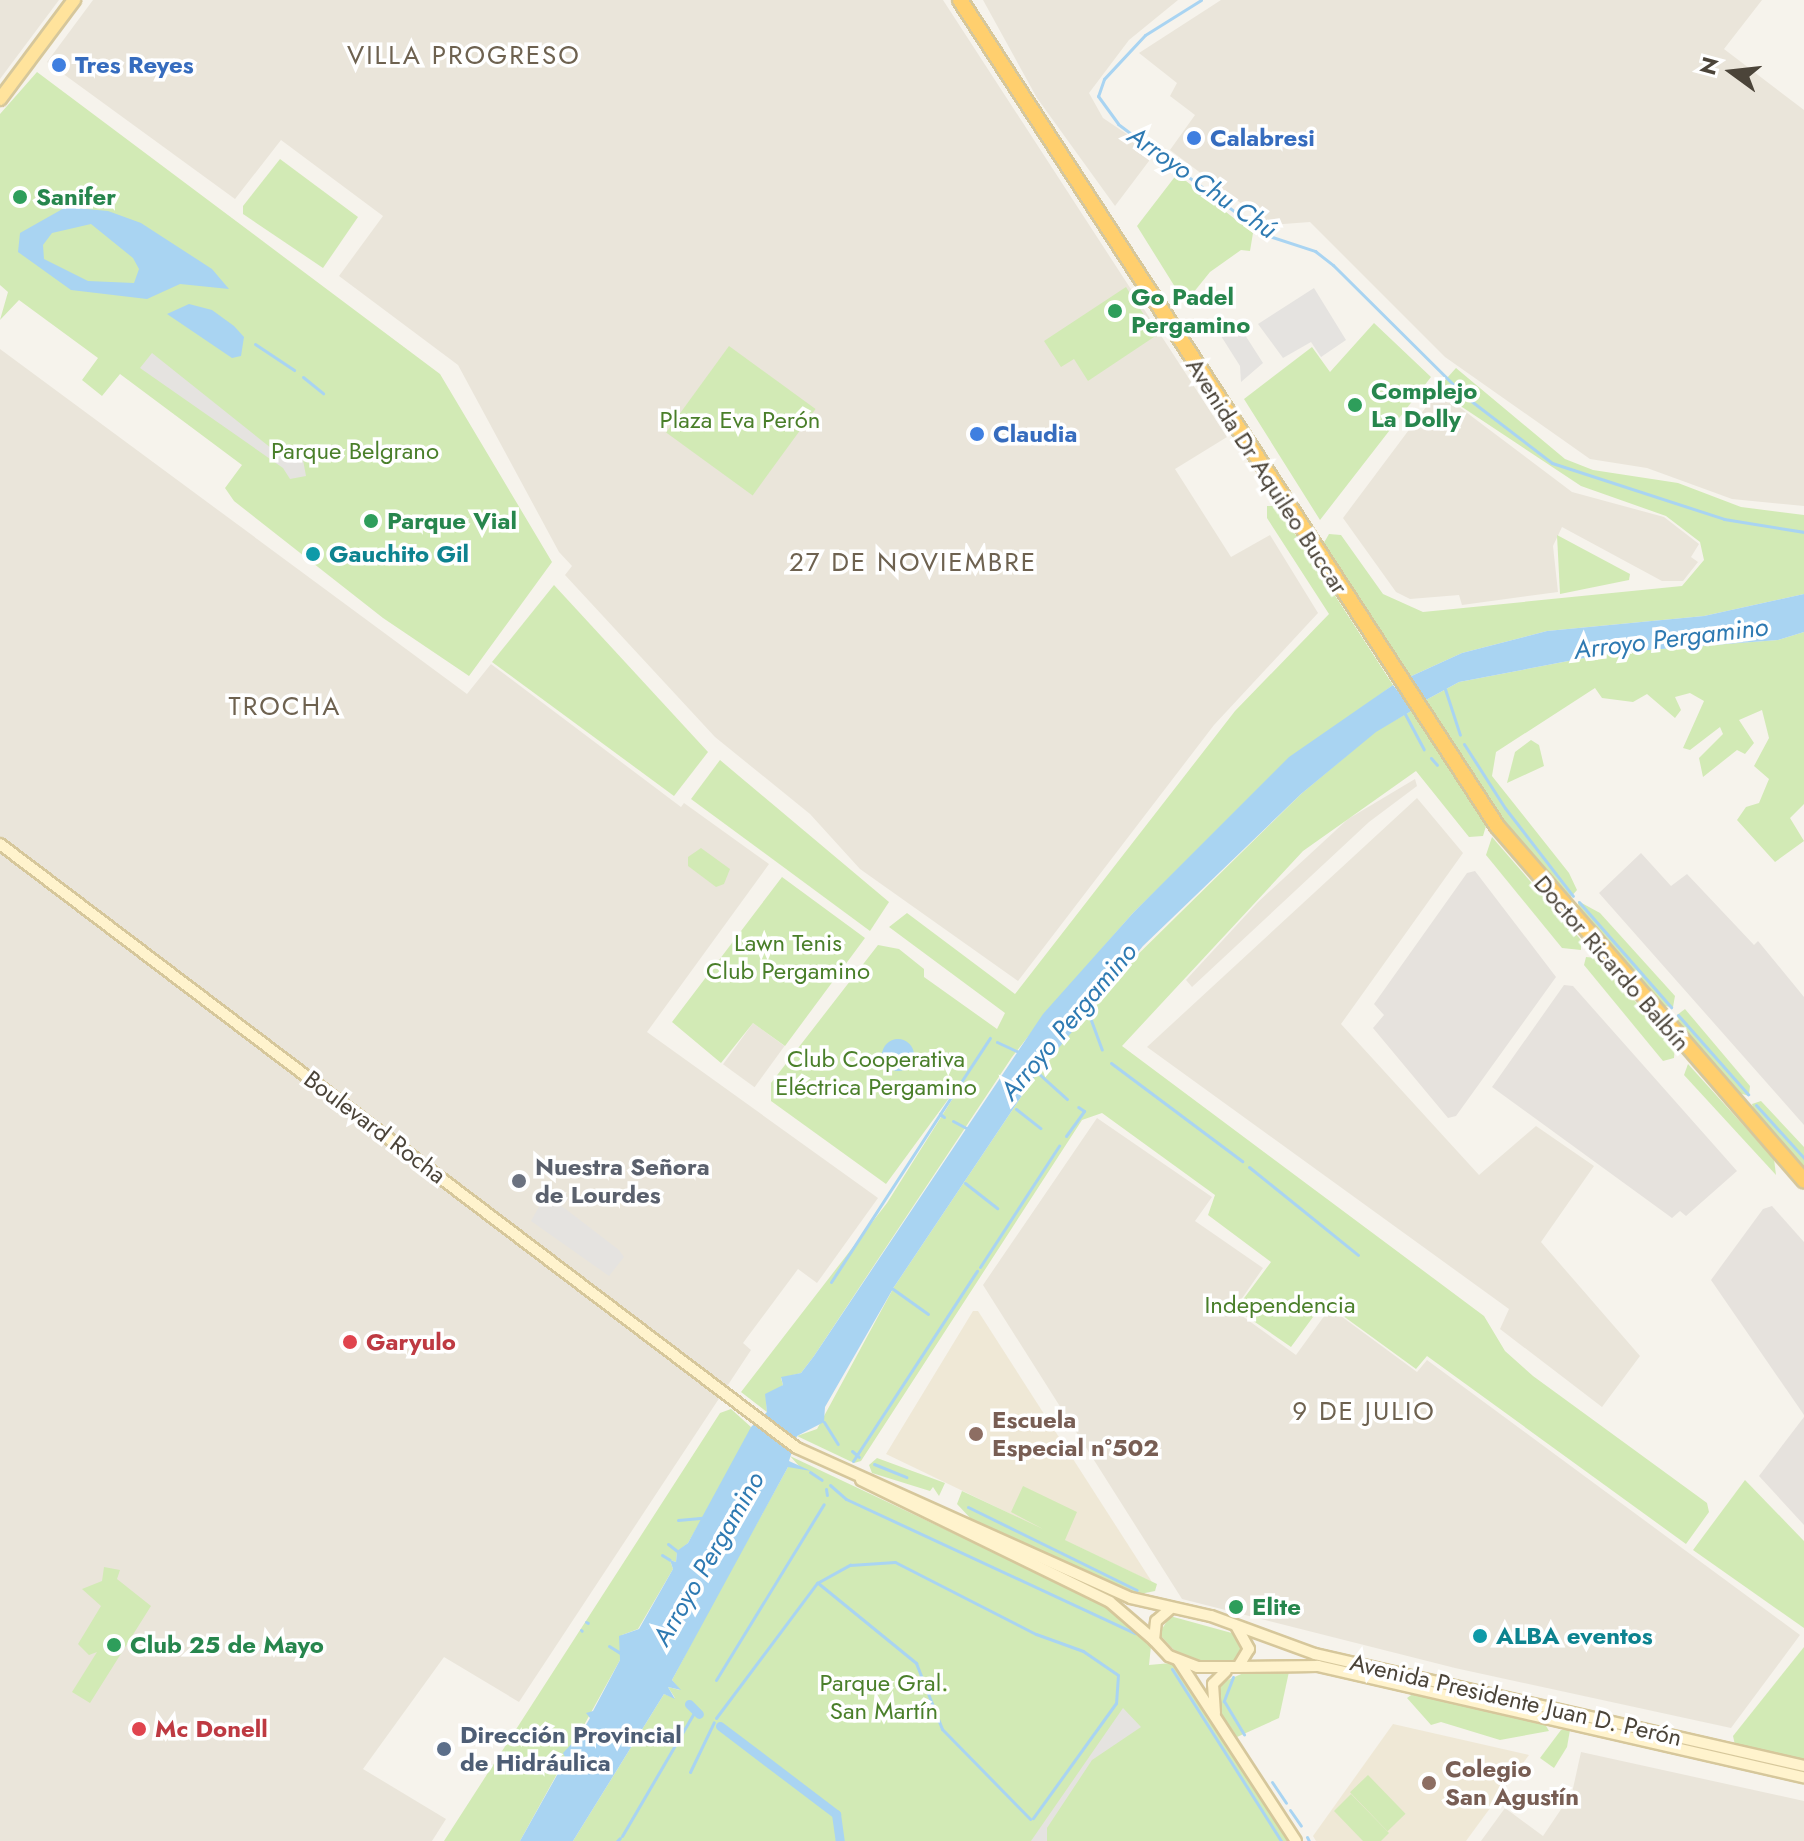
<!DOCTYPE html>
<meta charset="utf-8">
<style>
body{margin:0}
#map{position:relative;width:1804px;height:1841px;overflow:hidden;background:#f6f3ec;font-family:Jost,sans-serif}
div>[style]{position:absolute}
[style*='--x']{left:calc(var(--x)*1px);top:calc(var(--y)*1px);width:calc(var(--w)*1px);rotate:calc(var(--a)*1deg)}
.residential>*{inset:0;background:#eae5da;transform-origin:0 0}
.industrial>*{inset:0;background:#e6e2dd}
.education>*{inset:0;background:#efe8d6}
.green>*{inset:0;background:#d2eab5;transform-origin:0 0}
.parking>*{inset:0;background:#e5e3e0}
.water>*{inset:0;background:#a9d4f2}
.round{border-radius:50%}
.stream>*{height:3px;margin:-1.5px;padding:0 1.5px;transform-origin:1.5px;border-radius:1.5px;background:#a9d4f2}
.canal>*{height:9px;margin:-4.5px;padding:0 4.5px;transform-origin:4.5px;border-radius:4.5px;background:#a9d4f2}
.roads{filter:drop-shadow(2px 0 #d6c79b) drop-shadow(-2px 0 #d6c79b) drop-shadow(0 2px #d6c79b) drop-shadow(0 -2px #d6c79b)}
.secondary>*{height:10px;margin:-5px;padding:0 5px;transform-origin:5px;border-radius:5px;background:#fff3cd}
.primary>*{height:12px;margin:-6px;padding:0 6px;transform-origin:6px;border-radius:6px;background:#ffe39c}
.highway>*{height:14px;margin:-7px;padding:0 7px;transform-origin:7px;border-radius:7px;background:#ffcf6e}
.dots>*{width:22px;height:22px;translate:-50% -50%;box-sizing:border-box;border:4px solid #fff;border-radius:50%}
span{translate:-50% -50%;white-space:nowrap;text-align:center;line-height:1.15;-webkit-text-stroke:7px #fff;paint-order:stroke}
.shop-label{font-size:24px;color:#366cbe;font-weight:700}
.left{translate:0 -50%;text-align:left}
.leisure-label{font-size:24px;color:#27864d;font-weight:700}
.park-label{font-size:24px;color:#4a7f2a}
.street-label{font-size:24px;color:#4b4439}
.culture-label{font-size:24px;color:#0d838f;font-weight:700}
.worship-label{font-size:24px;color:#5b616d;font-weight:700}
.health-label{font-size:24px;color:#be3a42;font-weight:700}
.education-label{font-size:24px;color:#785e54;font-weight:700}
.service-label{font-size:24px;color:#4e5e75;font-weight:700}
.neighbourhood-label{font-size:26px;color:#6e6250;letter-spacing:2px}
.water-label{font-size:26px;color:#2e7ab2;font-style:italic}
.north{position:absolute;left:1692px;top:32px;width:80px;height:80px;-webkit-text-stroke:6px #fff;paint-order:stroke;rotate:285deg;font-size:22px;font-weight:700;line-height:32px;text-align:center;color:#4b4439}
.north::after{content:'';display:block;margin:auto;width:28px;height:36px;background:#4b4439;clip-path:polygon(50% 0,100% 100%,50% 72%,0 100%)}
</style>
<div id="map">
<div class="residential">
<i style="clip-path:polygon(0 0,59px 0,0 79px)"></i>
<i style="clip-path:polygon(93px 0,943px 0,1227px 437px,1175px 469px,1231px 557px,1270px 535px,1318px 613px,1214px 725px,1018px 981px,860px 869px,810px 814px,715px 737px,565px 575px,572px 566px,559px 552px,458px 365px,339px 276px,383px 216px,281px 140px,235px 199px,47px 62px)"></i>
<i style="clip-path:polygon(983px 0,1178px 0,1129px 40px,1089px 93px,1103px 118px,1155px 153px,1115px 206px,1037px 98px)"></i>
<i style="clip-path:polygon(1221px 0,1762px 0,1724px 49px,1804px 110px,1804px 506px,1732px 499px,1647px 468px,1590px 459px,1445px 357px,1310px 222px,1270px 225px,1170px 150px,1195px 115px,1170px 96px,1177px 83px,1139px 53px)"></i>
<i style="clip-path:polygon(0 349px,467px 694px,491px 664px,681px 807px,684px 803px,769px 864px,647px 1032px,878px 1198px,817px 1283px,798px 1269px,743px 1343px,751px 1350px,519px 1702px,444px 1657px,363px 1769px,446px 1819px,432px 1841px,0 1841px)"></i>
<i style="clip-path:polygon(1438px 391px,1572px 492px,1664px 517px,1699px 544px,1691px 557px,1698px 562px,1683px 581px,1662px 581px,1562px 527px,1553px 546px,1558px 592px,1462px 605px,1459px 595px,1410px 599px,1396px 592px,1343px 518px)"></i>
<i style="clip-path:polygon(1415px 779px,1417px 786px,1369px 822px,1192px 987px,1186px 980px,1258px 902px,1348px 819px)"></i>
<i style="clip-path:polygon(1417px 798px,1463px 853px,1341px 1024px,1479px 1175px,1536px 1126px,1594px 1166px,1541px 1242px,1640px 1356px,1602px 1407px,1500px 1329px,1509px 1309px,1147px 1047px)"></i>
<i style="left:753px;top:1023px;width:39px;height:51px;rotate:36deg"></i>
<i style="clip-path:polygon(1097px 1118px,1212px 1197px,1195px 1221px,1263px 1268px,1234px 1310px,1296px 1355px,1330px 1308px,1417px 1372px,1427px 1360px,1800px 1635px,1731px 1728px,1455px 1668px,1182px 1599px,983px 1285px)"></i>
<i style="clip-path:polygon(1581px 1752px,1804px 1801px,1804px 1841px,1481px 1841px,1505px 1808px,1543px 1836px,1572px 1793px)"></i>
</div>
<div class="industrial">
<i style="clip-path:polygon(1641px 853px,1671px 886px,1687px 874px,1754px 945px,1758px 941px,1804px 997px,1804px 1125px,1599px 893px)"></i>
<i style="clip-path:polygon(1475px 871px,1556px 977px,1456px 1116px,1448px 1118px,1373px 1028px,1384px 1015px,1374px 1004px,1467px 873px)"></i>
<i style="clip-path:polygon(1564px 985px,1573px 986px,1737px 1171px,1686px 1216px,1680px 1211px,1672px 1218px,1492px 1087px)"></i>
<i style="clip-path:polygon(1772px 1206px,1804px 1242px,1804px 1415px,1711px 1280px,1763px 1209px)"></i>
<i style="clip-path:polygon(1804px 1417px,1804px 1525px,1759px 1476px)"></i>
</div>
<div class="education">
<i style="clip-path:polygon(973px 1311px,978px 1311px,1152px 1582px,886px 1454px)"></i>
<i style="clip-path:polygon(1393px 1724px,1529px 1755px,1466px 1841px,1316px 1841px,1313px 1836px)"></i>
</div>
<div class="green">
<i style="clip-path:polygon(37px 72px,440px 374px,552px 562px,469px 676px,383px 618px,234px 501px,225px 488px,242px 465px,120px 374px,102px 396px,82px 380px,98px 358px,19px 300px,0 320px,8px 292px,0 285px,0 114px)"></i>
<i style="clip-path:polygon(280px 159px,358px 217px,323px 268px,243px 214px,243px 206px)"></i>
<i style="clip-path:polygon(1177px 174px,1253px 233px,1250px 251px,1241px 250px,1210px 272px,1185px 303px,1137px 226px)"></i>
<i style="clip-path:polygon(1126px 287px,1157px 335px,1088px 381px,1074px 359px,1061px 367px,1044px 341px)"></i>
<i style="clip-path:polygon(1374px 323px,1431px 377px,1320px 520px,1244px 399px,1312px 347px,1330px 372px)"></i>
<i style="left:729px;top:346px;width:107px;height:107px;rotate:36deg"></i>
<i style="clip-path:polygon(1456px 368px,1565px 459px,1593px 470px,1678px 483px,1741px 507px,1804px 515px,1804px 594px,1704px 616px,1547px 631px,1462px 653px,1405px 679px,1322px 546px,1329px 534px,1341px 535px,1383px 594px,1423px 612px,1682px 586px,1704px 560px,1700px 542px,1666px 516px,1581px 486px,1462px 407px,1438px 388px)"></i>
<i style="clip-path:polygon(1267px 506px,1277px 506px,1393px 685px,1293px 758px,1133px 913px,1056px 1001px,1012px 1057px,814px 1356px,801px 1373px,781px 1378px,783px 1385px,766px 1398px,767px 1412px,741px 1392px,887px 1203px,977px 1060px,886px 1184px,771px 1101px,771px 1083px,878px 945px,899px 949px,924px 969px,924px 977px,997px 1029px,1005px 1013px,889px 927px,907px 913px,1015px 994px,1235px 711px,1329px 614px,1267px 518px)"></i>
<i style="clip-path:polygon(1557px 535px,1630px 574px,1629px 580px,1560px 594px)"></i>
<i style="clip-path:polygon(554px 585px,708px 752px,674px 796px,492px 662px)"></i>
<i style="clip-path:polygon(1804px 632px,1804px 804px,1790px 818px,1804px 841px,1775px 862px,1737px 820px,1746px 807px,1759px 803px,1769px 779px,1754px 766px,1769px 738px,1762px 710px,1739px 720px,1754px 743px,1745px 754px,1737px 750px,1703px 777px,1699px 758px,1723px 734px,1720px 727px,1690px 750px,1683px 748px,1704px 701px,1690px 693px,1675px 697px,1681px 710px,1675px 718px,1647px 694px,1633px 702px,1602px 698px,1595px 688px,1496px 752px,1492px 776px,1569px 873px,1577px 890px,1570px 898px,1513px 835px,1424px 701px,1459px 682px,1610px 653px,1778px 640px)"></i>
<i style="clip-path:polygon(1413px 710px,1486px 826px,1483px 836px,1469px 837px,1416px 771px,1303px 851px,1122px 1046px,1484px 1316px,1505px 1351px,1533px 1376px,1707px 1503px,1709px 1512px,1686px 1544px,1427px 1356px,1416px 1369px,1324px 1302px,1291px 1347px,1236px 1309px,1271px 1262px,1208px 1215px,1215px 1195px,1102px 1113px,1082px 1120px,861px 1461px,854px 1463px,797px 1436px,817px 1429px,894px 1287px,1033px 1079px,1119px 973px,1301px 794px,1376px 731px)"></i>
<i style="clip-path:polygon(1531px 740px,1539px 745px,1544px 766px,1507px 783px,1515px 752px)"></i>
<i style="clip-path:polygon(720px 760px,889px 902px,870px 931px,691px 799px)"></i>
<i style="clip-path:polygon(1492px 837px,1581px 940px,1581px 950px,1562px 948px,1486px 855px)"></i>
<i style="clip-path:polygon(701px 848px,730px 869px,724px 884px,716px 887px,688px 866px,688px 857px)"></i>
<i style="clip-path:polygon(782px 877px,865px 938px,785px 1046px,753px 1023px,721px 1063px,672px 1022px)"></i>
<i style="clip-path:polygon(1578px 901px,1600px 913px,1675px 996px,1673px 1007px,1662px 1006px,1579px 913px)"></i>
<i style="clip-path:polygon(1586px 957px,1596px 958px,1675px 1045px,1674px 1058px,1663px 1061px,1584px 965px)"></i>
<i style="clip-path:polygon(1685px 1009px,1750px 1086px,1749px 1096px,1739px 1093px,1678px 1025px,1677px 1015px)"></i>
<i style="clip-path:polygon(1688px 1064px,1774px 1159px,1776px 1175px,1684px 1075px)"></i>
<i style="clip-path:polygon(1761px 1101px,1804px 1147px,1804px 1168px,1755px 1113px,1752px 1104px)"></i>
<i style="clip-path:polygon(731px 1409px,751px 1427px,749px 1437px,688px 1543px,677px 1552px,676px 1562px,670px 1560px,673px 1569px,638px 1629px,622px 1635px,620px 1660px,520px 1841px,444px 1841px,720px 1413px)"></i>
<i style="clip-path:polygon(790px 1456px,1114px 1609px,1151px 1646px,1149px 1665px,1171px 1663px,1185px 1677px,1289px 1841px,573px 1841px,664px 1694px,675px 1698px,668px 1687px,680px 1690px,672px 1680px,709px 1610px,788px 1467px,800px 1467px)"></i>
<i style="clip-path:polygon(877px 1458px,945px 1483px,939px 1496px,933px 1487px,930px 1491px,872px 1473px,869px 1465px)"></i>
<i style="clip-path:polygon(1745px 1480px,1804px 1541px,1804px 1628px,1693px 1550px)"></i>
<i style="clip-path:polygon(1023px 1486px,1077px 1512px,1065px 1540px,1157px 1584px,1155px 1591px,1135px 1595px,973px 1521px,957px 1504px,962px 1491px,1043px 1529px,1011px 1512px)"></i>
<i style="clip-path:polygon(104px 1567px,120px 1570px,117px 1579px,151px 1606px,90px 1703px,72px 1692px,97px 1652px,89px 1655px,78px 1644px,101px 1606px,82px 1589px,102px 1581px)"></i>
<i style="clip-path:polygon(1170px 1616px,1239px 1635px,1245px 1648px,1239px 1661px,1206px 1664px,1176px 1652px,1159px 1634px)"></i>
<i style="clip-path:polygon(1804px 1647px,1804px 1760px,1735px 1745px,1733px 1736px)"></i>
<i style="clip-path:polygon(1290px 1667px,1279px 1718px,1237px 1737px,1220px 1712px,1219px 1684px,1248px 1671px)"></i>
<i style="clip-path:polygon(1414px 1693px,1545px 1724px,1549px 1731px,1500px 1740px,1441px 1722px,1431px 1725px,1407px 1698px)"></i>
<i style="clip-path:polygon(1561px 1730px,1570px 1730px,1567px 1747px,1554px 1768px,1540px 1758px)"></i>
<i style="left:1368px;top:1775px;width:54px;height:25px;rotate:46deg"></i>
<i style="clip-path:polygon(1351px 1794px,1389px 1833px,1381px 1841px,1363px 1841px,1334px 1811px)"></i>
</div>
<div class="parking">
<i style="clip-path:polygon(1314px 288px,1346px 340px,1321px 357px,1311px 342px,1283px 358px,1258px 324px)"></i>
<i style="clip-path:polygon(1238px 324px,1263px 363px,1241px 382px,1240px 366px,1221px 336px)"></i>
<i style="clip-path:polygon(152px 353px,271px 448px,303px 460px,306px 476px,290px 479px,283px 468px,140px 368px)"></i>
<i style="clip-path:polygon(546px 1194px,619px 1250px,624px 1257px,609px 1276px,531px 1221px)"></i>
<i style="clip-path:polygon(1123px 1708px,1141px 1727px,1092px 1760px,1047px 1828px,1047px 1841px,1031px 1841px)"></i>
</div>
<div class="water">
<i style="clip-path:polygon(evenodd,66px 207px,108px 211px,141px 223px,212px 269px,229px 289px,180px 284px,147px 299px,71px 290px,18px 252px,20px 233px,66px 207px,91px 224px,133px 258px,139px 269px,134px 283px,88px 281px,44px 259px,43px 245px,52px 233px,91px 224px)"></i>
<i style="clip-path:polygon(189px 304px,212px 310px,234px 326px,244px 337px,241px 356px,232px 358px,167px 314px)"></i>
<i style="clip-path:polygon(1804px 594px,1804px 632px,1778px 640px,1610px 653px,1459px 682px,1424px 701px,1405px 679px,1462px 653px,1547px 631px,1704px 616px)"></i>
<i style="clip-path:polygon(1393px 685px,1413px 710px,1376px 732px,1301px 794px,1143px 946px,1033px 1079px,894px 1287px,825px 1407px,824px 1422px,797px 1436px,789px 1461px,811px 1471px,788px 1467px,672px 1680px,681px 1690px,668px 1687px,675px 1699px,664px 1694px,573px 1841px,520px 1841px,566px 1759px,563px 1753px,580px 1735px,590px 1718px,586px 1713px,593px 1711px,620px 1660px,619px 1636px,639px 1629px,673px 1569px,670px 1560px,676px 1562px,677px 1551px,688px 1543px,751px 1427px,767px 1412px,765px 1394px,783px 1385px,781px 1377px,801px 1373px,814px 1356px,1043px 1014px,1133px 913px,1289px 757px)"></i>
<i class="round" style="left:882px;top:1039px;width:32px;height:32px"></i>
</div>
<div class="stream">
<i style="--x:1201;--y:0;--w:66;--a:148"></i>
<i style="--x:1145;--y:35;--w:60;--a:133"></i>
<i style="--x:1104;--y:79;--w:18;--a:109"></i>
<i style="--x:1098;--y:96;--w:34;--a:54"></i>
<i style="--x:1118;--y:124;--w:185;--a:36.9"></i>
<i style="--x:1266;--y:235;--w:52;--a:18.1"></i>
<i style="--x:1315;--y:251;--w:23;--a:38"></i>
<i style="--x:1333;--y:265;--w:187;--a:44.8"></i>
<i style="--x:1466;--y:397;--w:108;--a:37.5"></i>
<i style="--x:1552;--y:463;--w:181;--a:18"></i>
<i style="--x:1724;--y:519;--w:81;--a:9.2"></i>
<i style="--x:255;--y:344;--w:47;--a:33.7"></i>
<i style="--x:303;--y:377;--w:26;--a:39"></i>
<i style="--x:1445;--y:689;--w:48;--a:71.9"></i>
<i style="--x:1405;--y:714;--w:40;--a:62"></i>
<i style="--x:1464;--y:744;--w:76;--a:57.4"></i>
<i style="--x:1505;--y:808;--w:111;--a:52.3"></i>
<i style="--x:1431;--y:758;--w:9;--a:49"></i>
<i style="--x:1579;--y:902;--w:140;--a:48.8"></i>
<i style="--x:1088;--y:1012;--w:40;--a:69.8"></i>
<i style="--x:1678;--y:1015;--w:106;--a:48.5"></i>
<i style="--x:997;--y:1042;--w:23;--a:25"></i>
<i style="--x:1111;--y:1063;--w:164;--a:36.8"></i>
<i style="--x:1038;--y:1073;--w:39;--a:42"></i>
<i style="--x:1756;--y:1105;--w:72;--a:47.8"></i>
<i style="--x:1016;--y:1109;--w:31;--a:38"></i>
<i style="--x:940;--y:1114;--w:91;--a:-56.7"></i>
<i style="--x:953;--y:1121;--w:17;--a:28"></i>
<i style="--x:1066;--y:1136;--w:31;--a:-54"></i>
<i style="--x:1084;--y:1111;--w:7;--a:-146"></i>
<i style="--x:1249;--y:1167;--w:140;--a:38.9"></i>
<i style="--x:965;--y:1183;--w:41;--a:38"></i>
<i style="--x:980;--y:1267;--w:145;--a:-56.9"></i>
<i style="--x:831;--y:1282;--w:200;--a:-57"></i>
<i style="--x:940;--y:1114;--w:5;--a:37"></i>
<i style="--x:893;--y:1289;--w:43;--a:35.5"></i>
<i style="--x:824;--y:1422;--w:26;--a:58"></i>
<i style="--x:852;--y:1451;--w:9;--a:41"></i>
<i style="--x:853;--y:1461;--w:227;--a:-56.9"></i>
<i style="--x:874;--y:1464;--w:35;--a:22"></i>
<i style="--x:810;--y:1472;--w:14;--a:34"></i>
<i style="--x:830;--y:1485;--w:21;--a:41"></i>
<i style="--x:846;--y:1499;--w:319;--a:24.9"></i>
<i style="--x:826;--y:1489;--w:6;--a:81"></i>
<i style="--x:968;--y:1507;--w:188;--a:26.2"></i>
<i style="--x:678;--y:1520;--w:25;--a:-5"></i>
<i style="--x:668;--y:1544;--w:11;--a:38"></i>
<i style="--x:662;--y:1555;--w:9;--a:32"></i>
<i style="--x:818;--y:1583;--w:127;--a:39.2"></i>
<i style="--x:916;--y:1663;--w:71;--a:68.5"></i>
<i style="--x:942;--y:1729;--w:126;--a:45.6"></i>
<i style="--x:586;--y:1622;--w:2;--a:27"></i>
<i style="--x:581;--y:1630;--w:1;--a:45"></i>
<i style="--x:609;--y:1646;--w:13;--a:32"></i>
<i style="--x:1172;--y:1669;--w:204;--a:57.6"></i>
<i style="--x:1233;--y:1677;--w:26;--a:111"></i>
<i style="--x:1224;--y:1701;--w:39;--a:59"></i>
<i style="--x:716;--y:1680;--w:206;--a:-58.5"></i>
<i style="--x:688;--y:1706;--w:4;--a:34"></i>
<i style="--x:716;--y:1718;--w:169;--a:-53.2"></i>
<i style="--x:817;--y:1583;--w:38;--a:-29"></i>
<i style="--x:850;--y:1565;--w:45;--a:-3.8"></i>
<i style="--x:895;--y:1562;--w:158;--a:27.1"></i>
<i style="--x:1036;--y:1634;--w:50;--a:19.9"></i>
<i style="--x:1083;--y:1651;--w:42;--a:34.4"></i>
<i style="--x:1118;--y:1675;--w:28;--a:94"></i>
<i style="--x:1116;--y:1703;--w:142;--a:125.8"></i>
<i style="--x:690;--y:1772;--w:55;--a:-64.4"></i>
<i style="--x:1272;--y:1782;--w:25;--a:56"></i>
<i style="--x:1290;--y:1810;--w:19;--a:55"></i>
<i style="--x:622;--y:1836;--w:145;--a:-59.7"></i>
<i style="--x:1307;--y:1837;--w:4;--a:63"></i>
<i style="--x:617;--y:1841;--w:4;--a:-45"></i>
</div>
<div class="canal">
<i style="--x:689;--y:1704;--w:14;--a:45"></i>
<i style="--x:720;--y:1726;--w:146;--a:37.2"></i>
<i style="--x:836;--y:1814;--w:27;--a:82"></i>
</div>
<div class="roads">
<div class="secondary">
<i style="--x:0;--y:844;--w:1000;--a:37.16"></i>
<i style="--x:797;--y:1448;--w:366;--a:24.2"></i>
<i style="--x:1131;--y:1598;--w:82;--a:12.7"></i>
<i style="--x:1211;--y:1616;--w:111;--a:20.1"></i>
<i style="--x:1315;--y:1654;--w:502;--a:12.9"></i>
<i style="--x:861;--y:1480;--w:277;--a:26.1"></i>
<i style="--x:1110;--y:1602;--w:58;--a:40.8"></i>
<i style="--x:1170;--y:1609;--w:18;--a:139"></i>
<i style="--x:1156;--y:1621;--w:19;--a:96"></i>
<i style="--x:1154;--y:1640;--w:22;--a:47"></i>
<i style="--x:1169;--y:1656;--w:30;--a:21"></i>
<i style="--x:1197;--y:1667;--w:41;--a:0"></i>
<i style="--x:1238;--y:1667;--w:21;--a:-59"></i>
<i style="--x:1249;--y:1649;--w:26;--a:-119"></i>
<i style="--x:1178;--y:1660;--w:216;--a:56.9"></i>
<i style="--x:1238;--y:1667;--w:80;--a:-0.7"></i>
<i style="--x:1318;--y:1666;--w:499;--a:12.9"></i>
<i style="--x:1215;--y:1713;--w:29;--a:-94"></i>
<i style="--x:1213;--y:1684;--w:18;--a:-45"></i>
</div>
<div class="primary">
<i style="--x:0;--y:99;--w:124;--a:-53.2"></i>
</div>
<div class="highway">
<i style="--x:960;--y:0;--w:985;--a:56.97"></i>
<i style="--x:1497;--y:826;--w:469;--a:49.1"></i>
</div>
</div>
<div class="dots">
<i style="left:59px;top:65px;background:#3f7fe0"></i>
<i style="left:1194px;top:138px;background:#3f7fe0"></i>
<i style="left:20px;top:197px;background:#2e9e5b"></i>
<i style="left:1115px;top:311px;background:#2e9e5b"></i>
<i style="left:1355px;top:405px;background:#2e9e5b"></i>
<i style="left:977px;top:434px;background:#3f7fe0"></i>
<i style="left:371px;top:521px;background:#2e9e5b"></i>
<i style="left:313px;top:554px;background:#0f9aa8"></i>
<i style="left:519px;top:1181px;background:#6b7280"></i>
<i style="left:350px;top:1342px;background:#e0444e"></i>
<i style="left:976px;top:1434px;background:#8d6e63"></i>
<i style="left:1236px;top:1607px;background:#2e9e5b"></i>
<i style="left:1480px;top:1636px;background:#0f9aa8"></i>
<i style="left:114px;top:1645px;background:#2e9e5b"></i>
<i style="left:139px;top:1729px;background:#e0444e"></i>
<i style="left:444px;top:1749px;background:#5c6f8a"></i>
<i style="left:1429px;top:1783px;background:#8d6e63"></i>
</div>
<div class="shop-label">
<span class="left" style="left:75px;top:65px">Tres Reyes</span>
<span class="left" style="left:1210px;top:138px">Calabresi</span>
<span class="left" style="left:993px;top:434px">Claudia</span>
</div>
<div class="leisure-label">
<span class="left" style="left:36px;top:197px">Sanifer</span>
<span class="left" style="left:1131px;top:311px">Go Padel<br>Pergamino</span>
<span class="left" style="left:1371px;top:405px">Complejo<br>La Dolly</span>
<span class="left" style="left:387px;top:521px">Parque Vial</span>
<span class="left" style="left:1252px;top:1607px">Elite</span>
<span class="left" style="left:130px;top:1645px">Club 25 de Mayo</span>
</div>
<div class="park-label">
<span style="left:740px;top:420px">Plaza Eva Perón</span>
<span style="left:355px;top:451px">Parque Belgrano</span>
<span style="left:788px;top:957px">Lawn Tenis<br>Club Pergamino</span>
<span style="left:876px;top:1073px">Club Cooperativa<br>Eléctrica Pergamino</span>
<span style="left:1280px;top:1305px">Independencia</span>
<span style="left:884px;top:1697px">Parque Gral.<br>San Martín</span>
</div>
<div class="street-label">
<span style="left:1267px;top:476px;rotate:57deg">Avenida Dr Aquileo Buccar</span>
<span style="left:1612px;top:963px;rotate:49deg">Doctor Ricardo Balbín</span>
<span style="left:375px;top:1127px;rotate:37deg">Boulevard Rocha</span>
<span style="left:1516px;top:1700px;rotate:13deg">Avenida Presidente Juan D. Perón</span>
</div>
<div class="culture-label">
<span class="left" style="left:329px;top:554px">Gauchito Gil</span>
<span class="left" style="left:1496px;top:1636px">ALBA eventos</span>
</div>
<div class="worship-label">
<span class="left" style="left:535px;top:1181px">Nuestra Señora<br>de Lourdes</span>
</div>
<div class="health-label">
<span class="left" style="left:366px;top:1342px">Garyulo</span>
<span class="left" style="left:155px;top:1729px">Mc Donell</span>
</div>
<div class="education-label">
<span class="left" style="left:992px;top:1434px">Escuela<br>Especial n°502</span>
<span class="left" style="left:1445px;top:1783px">Colegio<br>San Agustín</span>
</div>
<div class="service-label">
<span class="left" style="left:460px;top:1749px">Dirección Provincial<br>de Hidráulica</span>
</div>
<div class="neighbourhood-label">
<span style="left:464px;top:56px">VILLA PROGRESO</span>
<span style="left:913px;top:563px">27 DE NOVIEMBRE</span>
<span style="left:285px;top:707px">TROCHA</span>
<span style="left:1364px;top:1412px">9 DE JULIO</span>
</div>
<div class="water-label">
<span style="left:1202px;top:183px;rotate:35deg">Arroyo Chu Chú</span>
<span style="left:1671px;top:639px;rotate:-7deg">Arroyo Pergamino</span>
<span style="left:1069px;top:1022px;rotate:-50deg">Arroyo Pergamino</span>
<span style="left:709px;top:1559px;rotate:-60deg">Arroyo Pergamino</span>
</div>
<div class="north">N</div>
</div>
